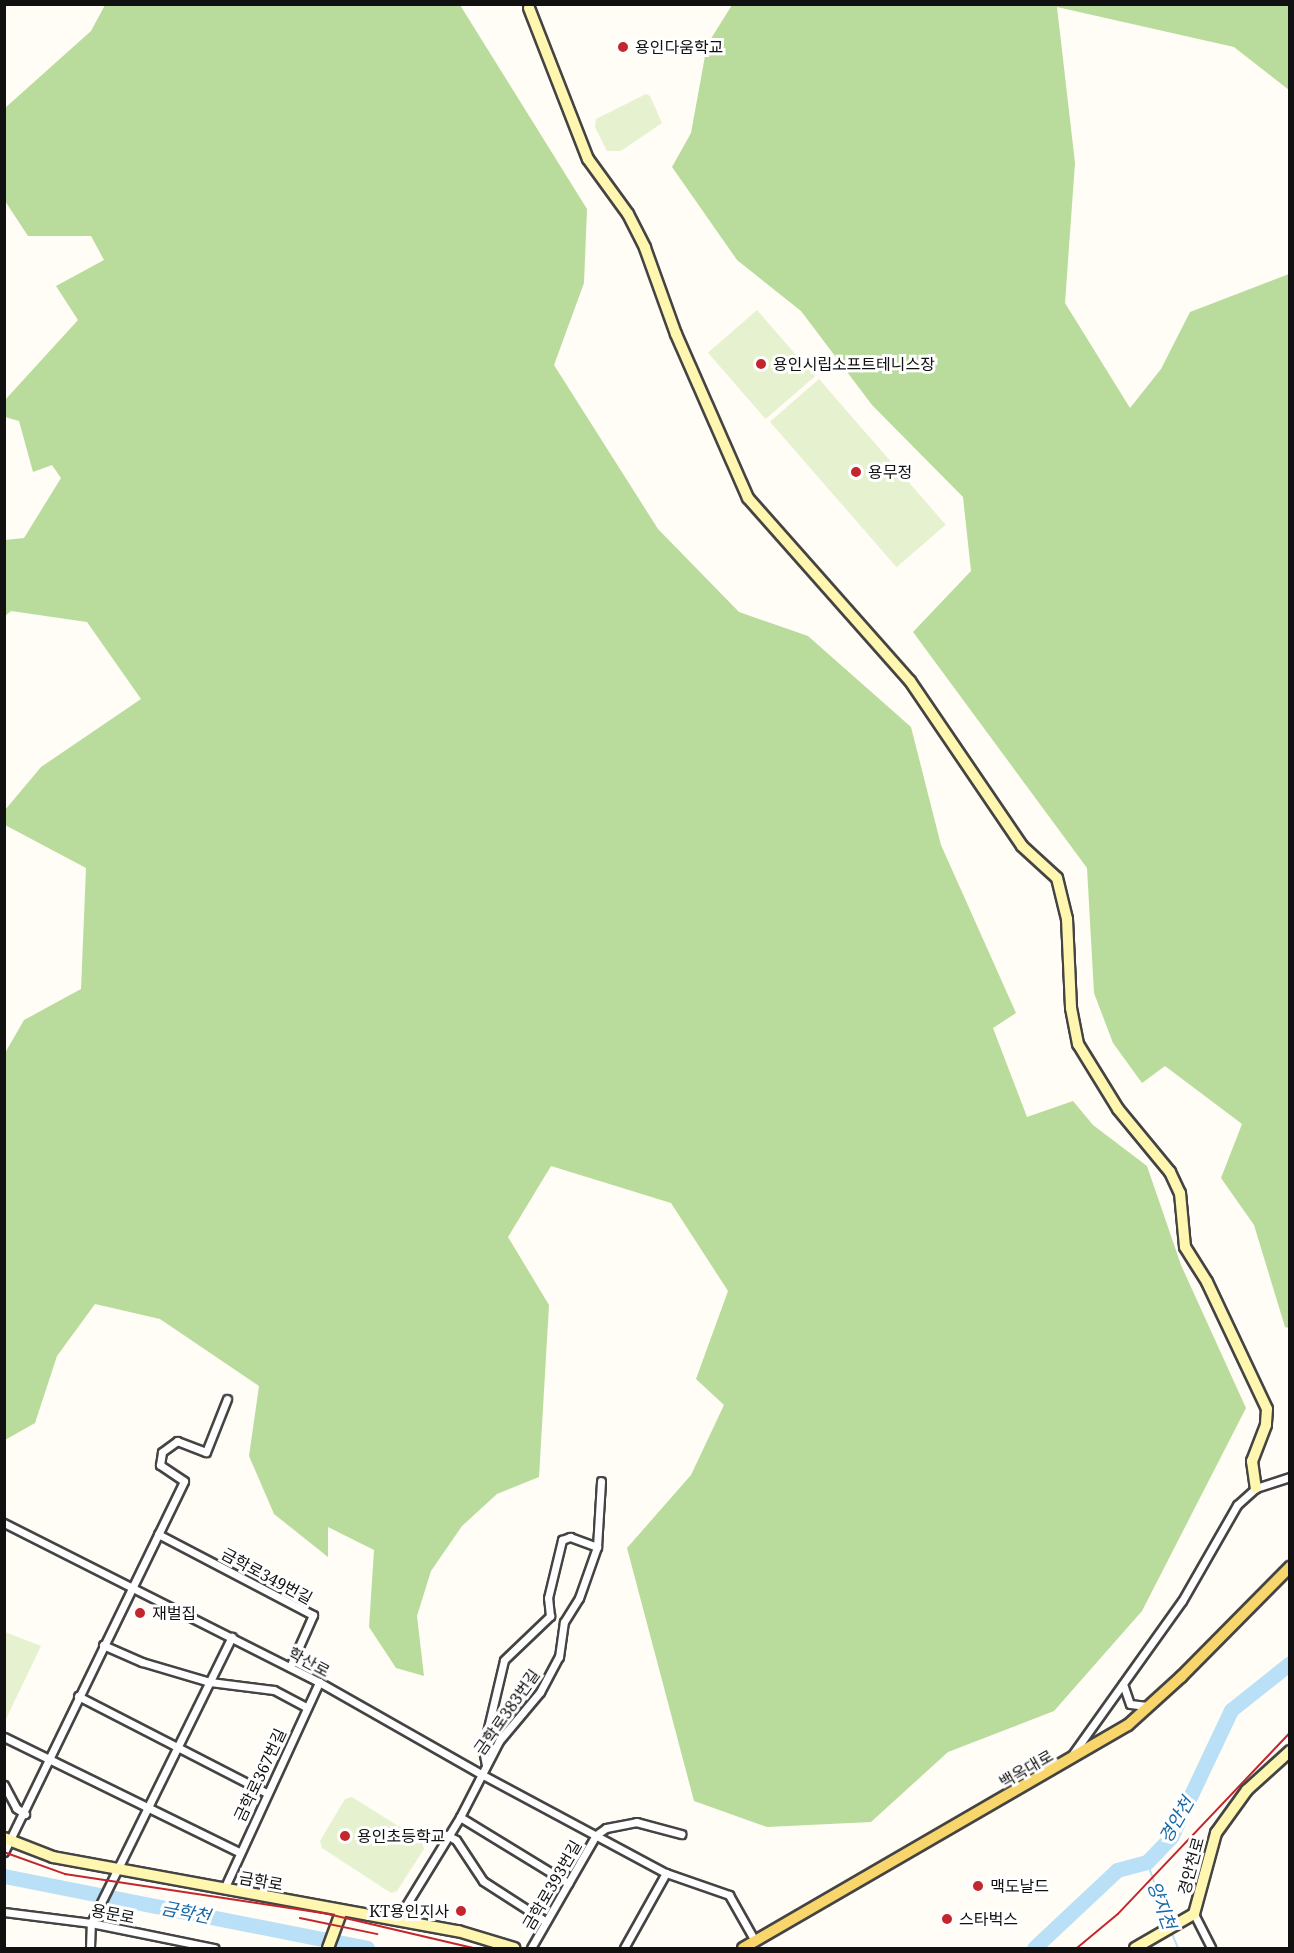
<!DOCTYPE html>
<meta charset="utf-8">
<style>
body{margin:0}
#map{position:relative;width:1294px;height:1953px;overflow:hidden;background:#fffdf5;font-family:"Noto Serif","Noto Sans KR",serif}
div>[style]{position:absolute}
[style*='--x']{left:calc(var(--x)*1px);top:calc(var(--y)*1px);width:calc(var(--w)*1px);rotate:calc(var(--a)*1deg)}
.forest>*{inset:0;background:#b9dc9c}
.pitch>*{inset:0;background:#e6f2cf;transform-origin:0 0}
.stream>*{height:2px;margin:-1px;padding:0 1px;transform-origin:1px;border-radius:1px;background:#b9e0f7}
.river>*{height:15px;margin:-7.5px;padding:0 7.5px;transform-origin:7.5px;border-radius:7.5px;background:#b9e0f7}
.roads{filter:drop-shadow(2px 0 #444) drop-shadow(-2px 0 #444) drop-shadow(0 2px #444) drop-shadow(0 -2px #444)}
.street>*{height:7px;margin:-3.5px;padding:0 3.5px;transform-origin:3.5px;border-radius:3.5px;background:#fff}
.secondary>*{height:10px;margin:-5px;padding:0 5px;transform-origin:5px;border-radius:5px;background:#fff6b0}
.primary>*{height:10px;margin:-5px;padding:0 5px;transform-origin:5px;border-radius:5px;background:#f9d66b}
.tram>*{height:1.5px;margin:-0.75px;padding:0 0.75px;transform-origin:0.75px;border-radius:0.75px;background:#c4262e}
.dots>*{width:16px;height:16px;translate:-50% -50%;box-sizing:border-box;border:3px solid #fff;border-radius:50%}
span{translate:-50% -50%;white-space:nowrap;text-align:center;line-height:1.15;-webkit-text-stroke:6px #fff;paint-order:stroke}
.poi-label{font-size:16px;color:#111}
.left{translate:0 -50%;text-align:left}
.right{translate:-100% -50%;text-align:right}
.street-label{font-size:16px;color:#111}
.water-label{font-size:18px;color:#1768a6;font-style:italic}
.frame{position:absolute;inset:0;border:6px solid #111;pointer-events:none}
</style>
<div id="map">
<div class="forest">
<i style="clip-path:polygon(105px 5px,460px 5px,587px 209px,584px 283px,554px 365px,658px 529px,739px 612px,808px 636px,911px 727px,941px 845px,1016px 1013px,993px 1028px,1027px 1117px,1073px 1101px,1093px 1125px,1147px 1166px,1181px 1265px,1246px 1408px,1142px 1611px,1054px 1711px,948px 1752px,871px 1822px,767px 1827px,694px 1801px,627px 1548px,691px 1475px,724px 1405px,696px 1379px,728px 1291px,671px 1203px,551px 1166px,508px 1237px,549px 1305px,539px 1477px,497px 1494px,462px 1526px,431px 1571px,417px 1616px,424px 1676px,396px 1668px,369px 1627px,374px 1550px,328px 1527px,328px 1557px,274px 1514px,249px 1456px,259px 1386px,160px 1319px,95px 1304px,57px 1356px,35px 1423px,5px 1440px,5px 1053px,24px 1020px,81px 989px,86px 868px,5px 825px,5px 810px,41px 767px,141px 699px,87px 622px,11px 611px,5px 616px,5px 540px,24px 538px,61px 478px,52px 465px,33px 472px,19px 421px,5px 417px,5px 400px,78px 320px,56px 286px,104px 260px,91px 236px,28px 236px,5px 201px,5px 108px,91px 31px)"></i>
<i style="clip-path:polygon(732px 5px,1289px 5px,1289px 90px,1234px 47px,1057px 7px,1075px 163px,1065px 303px,1130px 408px,1161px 369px,1190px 312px,1289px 274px,1289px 1328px,1285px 1327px,1254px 1225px,1221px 1178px,1242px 1124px,1165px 1066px,1142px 1083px,1113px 1043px,1094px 993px,1087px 868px,913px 632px,971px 571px,963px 497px,872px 405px,801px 311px,737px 260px,672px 167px,691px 133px,707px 45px)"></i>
</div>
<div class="pitch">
<i style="clip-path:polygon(646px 94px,650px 96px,662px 123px,621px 151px,607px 151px,595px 127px,596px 119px)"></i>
<i style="left:757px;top:310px;width:88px;height:65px;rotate:49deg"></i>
<i style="left:819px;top:379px;width:193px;height:65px;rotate:49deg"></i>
<i style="clip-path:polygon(5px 1632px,41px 1646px,6px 1719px,4px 1718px)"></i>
<i style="clip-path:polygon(352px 1797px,422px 1841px,424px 1849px,397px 1891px,391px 1893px,322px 1848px,320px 1841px,345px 1799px)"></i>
</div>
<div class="stream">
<i style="--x:1147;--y:1862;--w:65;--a:70.2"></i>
<i style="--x:1171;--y:1931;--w:18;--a:68"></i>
</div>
<div class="river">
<i style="--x:4;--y:1876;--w:370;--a:11.2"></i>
<i style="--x:1034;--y:1948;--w:114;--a:-43.2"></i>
<i style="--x:1117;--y:1870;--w:31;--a:-15"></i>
<i style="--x:1147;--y:1862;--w:35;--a:-46"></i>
<i style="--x:1171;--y:1837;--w:140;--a:-64.7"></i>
<i style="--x:1231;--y:1710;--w:75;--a:-38.5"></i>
</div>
<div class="roads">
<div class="street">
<i style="--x:4;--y:1523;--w:353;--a:26.8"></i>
<i style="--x:319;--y:1682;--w:186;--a:29.6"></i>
<i style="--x:481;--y:1774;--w:210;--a:28.2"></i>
<i style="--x:666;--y:1873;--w:67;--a:19.2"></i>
<i style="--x:729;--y:1895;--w:53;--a:60.5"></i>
<i style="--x:158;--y:1534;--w:175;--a:27.6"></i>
<i style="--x:313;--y:1615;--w:57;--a:113.9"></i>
<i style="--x:550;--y:1616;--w:18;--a:-96"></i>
<i style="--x:548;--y:1598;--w:60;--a:-76.4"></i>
<i style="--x:562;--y:1540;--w:9;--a:-21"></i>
<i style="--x:570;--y:1537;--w:29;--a:20"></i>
<i style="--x:103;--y:1645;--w:43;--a:23.6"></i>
<i style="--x:142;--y:1662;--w:71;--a:16.4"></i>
<i style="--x:210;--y:1682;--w:64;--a:7.1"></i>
<i style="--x:274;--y:1690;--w:36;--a:28"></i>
<i style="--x:1123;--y:1684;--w:21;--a:71"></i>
<i style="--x:1130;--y:1704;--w:17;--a:7"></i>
<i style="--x:78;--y:1696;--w:210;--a:27.2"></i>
<i style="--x:4;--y:1737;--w:262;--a:26.1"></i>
<i style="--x:1072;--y:1755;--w:189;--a:-54.5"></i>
<i style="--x:1182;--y:1601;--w:111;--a:-60.2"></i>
<i style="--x:1237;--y:1505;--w:25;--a:-42"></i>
<i style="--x:1256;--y:1488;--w:36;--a:-18"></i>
<i style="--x:486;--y:1765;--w:16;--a:-101"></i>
<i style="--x:483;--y:1749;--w:91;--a:-76.7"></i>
<i style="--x:504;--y:1660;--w:64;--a:-43.7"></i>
<i style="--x:4;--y:1785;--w:26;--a:62"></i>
<i style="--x:16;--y:1808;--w:11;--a:34"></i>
<i style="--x:460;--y:1817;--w:127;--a:31.4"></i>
<i style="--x:447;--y:1835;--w:10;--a:29"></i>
<i style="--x:456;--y:1840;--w:49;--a:56.6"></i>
<i style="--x:483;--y:1881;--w:74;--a:32.8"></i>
<i style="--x:4;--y:1852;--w:412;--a:-64.1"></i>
<i style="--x:184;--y:1481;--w:29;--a:-146"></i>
<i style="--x:160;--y:1465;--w:13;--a:-81"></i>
<i style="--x:162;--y:1452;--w:19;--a:-36"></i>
<i style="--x:177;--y:1441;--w:31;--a:21"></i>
<i style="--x:206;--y:1452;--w:57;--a:-68.4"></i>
<i style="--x:224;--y:1889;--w:228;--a:-65.3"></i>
<i style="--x:4;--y:1912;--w:88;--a:7.2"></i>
<i style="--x:91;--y:1923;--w:126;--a:11.5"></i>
<i style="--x:1194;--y:1914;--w:38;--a:63"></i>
<i style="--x:397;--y:1920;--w:121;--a:-58.5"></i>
<i style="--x:460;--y:1817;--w:85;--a:-62.8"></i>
<i style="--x:499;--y:1741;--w:64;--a:-50.1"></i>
<i style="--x:540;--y:1692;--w:40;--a:-62"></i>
<i style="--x:559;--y:1657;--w:35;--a:-82"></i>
<i style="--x:564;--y:1622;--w:28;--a:-58"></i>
<i style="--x:579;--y:1598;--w:54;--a:-70.6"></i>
<i style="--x:597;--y:1547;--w:66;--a:-86.5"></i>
<i style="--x:90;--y:1948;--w:25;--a:-88"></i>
<i style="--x:91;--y:1923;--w:319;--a:-63.8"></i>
<i style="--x:531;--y:1948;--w:130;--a:-60.1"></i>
<i style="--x:596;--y:1835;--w:12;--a:-35"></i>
<i style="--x:606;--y:1828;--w:31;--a:-11"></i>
<i style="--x:636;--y:1822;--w:47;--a:14.9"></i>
<i style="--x:624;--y:1948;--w:86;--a:-60.8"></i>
</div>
<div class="secondary">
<i style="--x:529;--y:8;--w:162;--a:68.7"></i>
<i style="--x:588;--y:159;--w:68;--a:54"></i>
<i style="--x:628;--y:214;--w:38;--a:63"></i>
<i style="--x:645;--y:248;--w:91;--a:70.2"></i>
<i style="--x:676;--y:334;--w:179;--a:66.3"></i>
<i style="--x:748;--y:498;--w:244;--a:48.5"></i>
<i style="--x:910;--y:681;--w:199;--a:55.8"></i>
<i style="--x:1022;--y:846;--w:47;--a:42.4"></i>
<i style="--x:1057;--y:878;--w:42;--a:76.3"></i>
<i style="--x:1067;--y:919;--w:89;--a:87.4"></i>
<i style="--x:1071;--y:1008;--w:37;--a:79"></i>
<i style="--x:1078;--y:1044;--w:76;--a:58.4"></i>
<i style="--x:1118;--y:1109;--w:82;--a:50.5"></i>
<i style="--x:1170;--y:1172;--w:23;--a:65"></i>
<i style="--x:1180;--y:1193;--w:54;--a:84.7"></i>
<i style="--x:1185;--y:1247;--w:41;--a:57.8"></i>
<i style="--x:1207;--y:1282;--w:140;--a:64.7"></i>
<i style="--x:1267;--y:1409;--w:16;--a:94"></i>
<i style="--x:1266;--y:1425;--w:39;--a:111"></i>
<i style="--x:1252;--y:1461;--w:27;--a:82"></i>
<i style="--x:4;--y:1838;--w:53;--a:21.2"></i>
<i style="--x:53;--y:1857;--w:412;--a:10.4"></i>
<i style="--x:458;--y:1931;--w:59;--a:16.9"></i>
<i style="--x:328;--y:1948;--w:40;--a:-69.8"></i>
<i style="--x:1135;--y:1948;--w:68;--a:-30"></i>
<i style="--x:1194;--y:1914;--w:84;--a:-74.8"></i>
<i style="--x:1216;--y:1833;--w:53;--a:-54.2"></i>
<i style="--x:1247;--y:1790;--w:58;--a:-42.2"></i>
</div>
<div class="primary">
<i style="--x:743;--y:1948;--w:445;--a:-30.1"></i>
<i style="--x:1128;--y:1725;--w:72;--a:-42.2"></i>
<i style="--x:1181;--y:1677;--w:155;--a:-45.3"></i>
</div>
</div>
<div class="tram">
<i style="--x:4;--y:1852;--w:65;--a:19.8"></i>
<i style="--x:65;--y:1874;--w:262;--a:8.6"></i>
<i style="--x:324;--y:1913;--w:153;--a:13.2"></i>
<i style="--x:300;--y:1918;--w:79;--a:11.7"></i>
<i style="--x:1077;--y:1948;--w:53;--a:-39.7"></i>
<i style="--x:1118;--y:1914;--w:250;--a:-46.5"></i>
</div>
<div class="dots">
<i style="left:623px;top:47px;background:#c4262e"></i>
<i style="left:761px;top:364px;background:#c4262e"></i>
<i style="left:856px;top:472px;background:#c4262e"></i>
<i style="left:140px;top:1613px;background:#c4262e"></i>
<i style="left:345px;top:1836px;background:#c4262e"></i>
<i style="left:978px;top:1886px;background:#c4262e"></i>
<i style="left:461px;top:1911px;background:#c4262e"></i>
<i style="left:947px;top:1919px;background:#c4262e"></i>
</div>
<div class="poi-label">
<span class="left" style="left:635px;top:47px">용인다움학교</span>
<span class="left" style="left:773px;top:364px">용인시립소프트테니스장</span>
<span class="left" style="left:868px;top:472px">용무정</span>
<span class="left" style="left:152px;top:1613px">재벌집</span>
<span class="left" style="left:357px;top:1836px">용인초등학교</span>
<span class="left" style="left:990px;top:1886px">맥도날드</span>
<span class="right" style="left:449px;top:1911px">KT용인지사</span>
<span class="left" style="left:959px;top:1919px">스타벅스</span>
</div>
<div class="street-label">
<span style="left:267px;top:1576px;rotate:28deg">금학로349번길</span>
<span style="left:309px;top:1662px;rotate:28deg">학산로</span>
<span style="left:507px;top:1712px;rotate:-55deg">금학로383번길</span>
<span style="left:1026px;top:1769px;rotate:-30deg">백옥대로</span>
<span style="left:260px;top:1775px;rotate:-65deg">금학로367번길</span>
<span style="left:1191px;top:1866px;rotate:-75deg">경안천로</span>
<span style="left:261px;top:1881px;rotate:10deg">금학로</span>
<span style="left:552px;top:1885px;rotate:-60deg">금학로393번길</span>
<span style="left:113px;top:1914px;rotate:11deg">용문로</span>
</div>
<div class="water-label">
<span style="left:1176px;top:1820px;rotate:-60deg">경안천</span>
<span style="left:1162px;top:1905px;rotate:70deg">양지천</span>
<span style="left:186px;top:1912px;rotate:11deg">금학천</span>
</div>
<div class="frame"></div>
</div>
